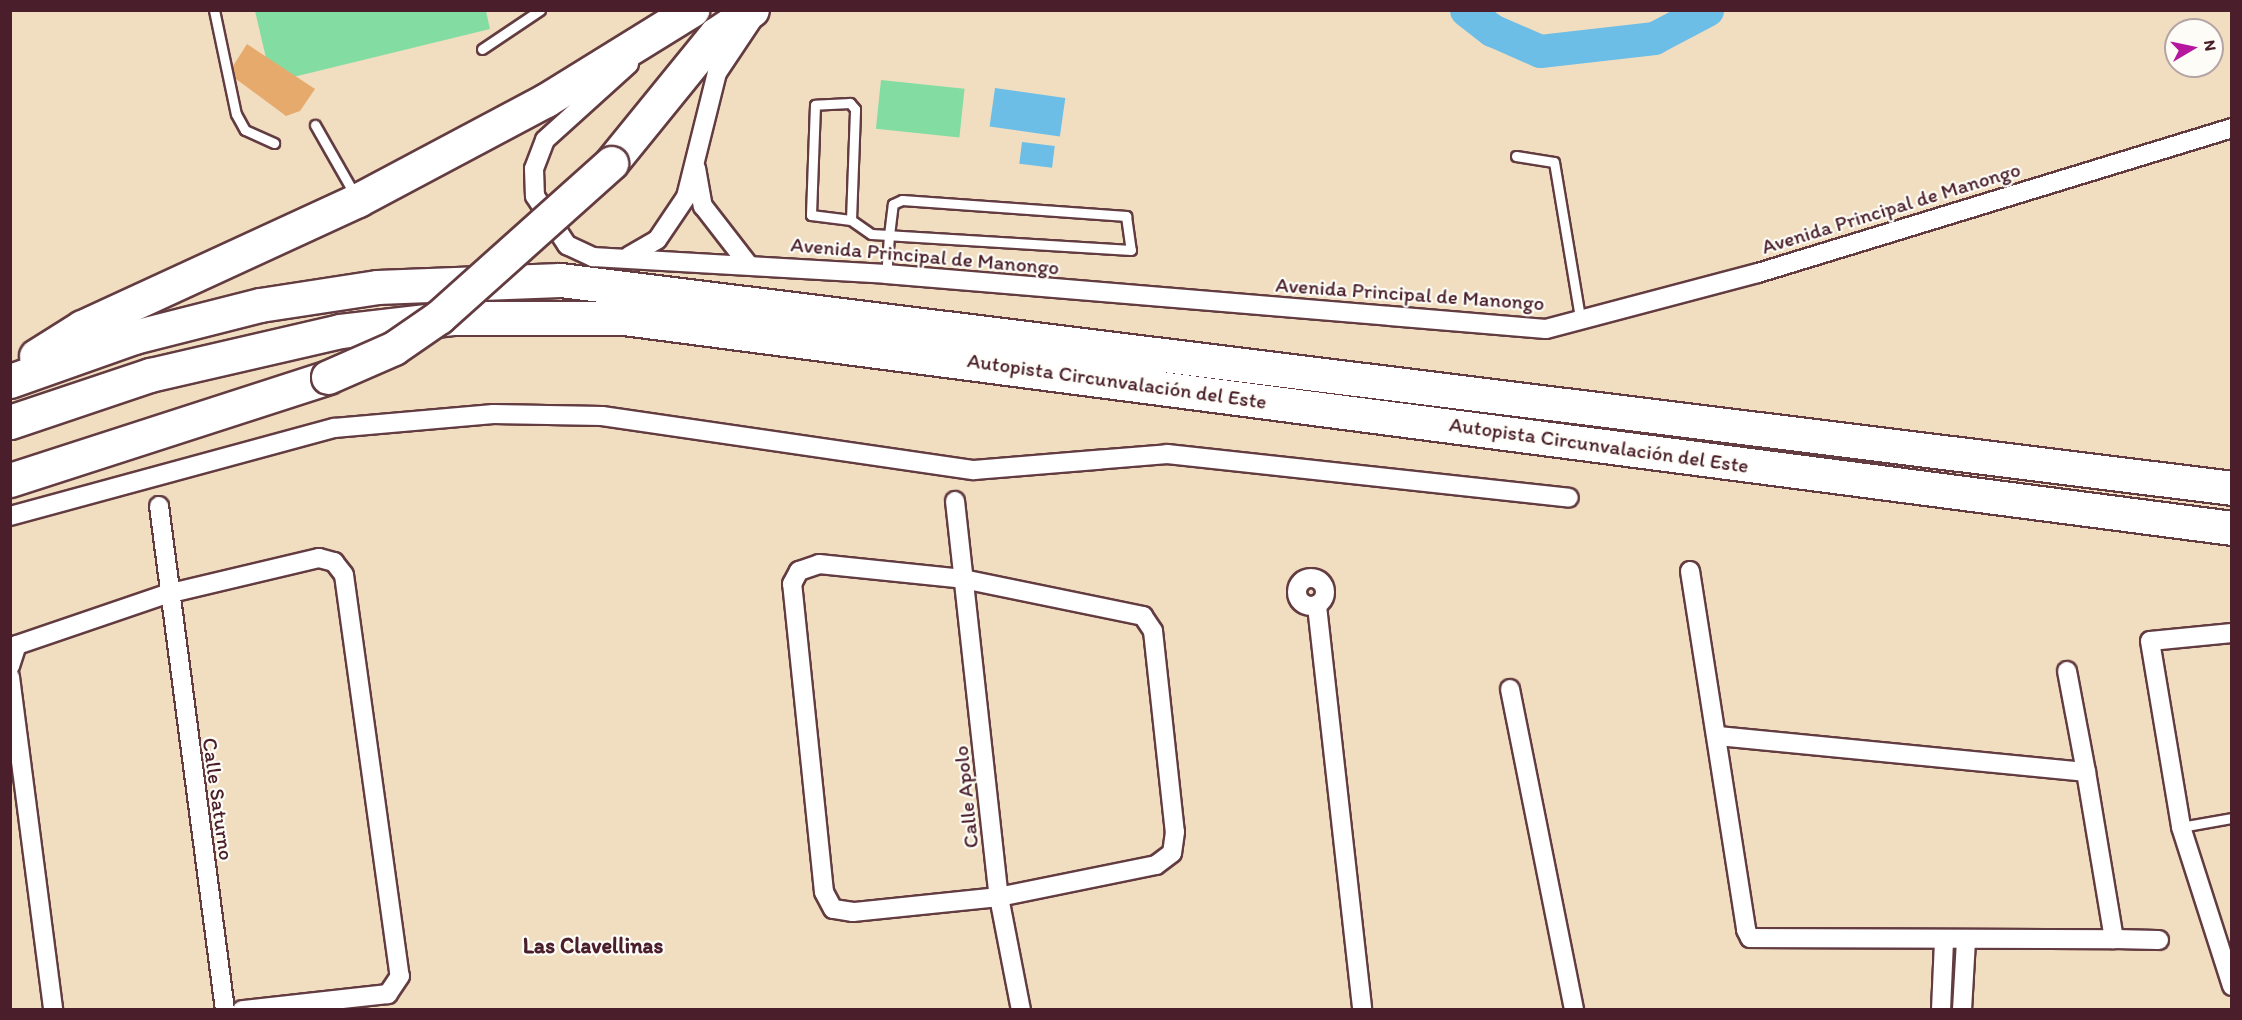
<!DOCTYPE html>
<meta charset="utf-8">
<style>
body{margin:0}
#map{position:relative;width:2242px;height:1020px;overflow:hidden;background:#f1dec0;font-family:Itim,sans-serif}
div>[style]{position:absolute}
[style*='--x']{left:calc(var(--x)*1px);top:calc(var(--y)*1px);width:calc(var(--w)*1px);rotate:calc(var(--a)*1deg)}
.green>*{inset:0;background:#83dda2;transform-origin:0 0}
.water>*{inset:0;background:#6cbee7;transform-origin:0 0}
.river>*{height:33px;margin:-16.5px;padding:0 16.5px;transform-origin:16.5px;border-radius:16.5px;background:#6cbee7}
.building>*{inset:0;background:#e6aa6d}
.roads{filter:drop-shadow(2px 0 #633c41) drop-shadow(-2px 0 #633c41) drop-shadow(0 2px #633c41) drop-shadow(0 -2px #633c41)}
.lane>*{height:9px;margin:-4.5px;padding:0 4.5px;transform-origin:4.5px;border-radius:4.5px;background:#fff}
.street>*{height:18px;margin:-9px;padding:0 9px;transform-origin:9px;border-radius:9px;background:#fff}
.street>.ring{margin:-9px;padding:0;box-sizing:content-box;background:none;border:18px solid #fff;border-radius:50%}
.highway>*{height:33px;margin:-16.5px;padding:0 16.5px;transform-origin:16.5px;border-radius:16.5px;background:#fff}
.bridges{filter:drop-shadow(2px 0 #633c41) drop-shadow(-2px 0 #633c41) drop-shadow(0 2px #633c41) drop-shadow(0 -2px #633c41)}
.highway-bridge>*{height:33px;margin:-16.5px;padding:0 16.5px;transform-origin:16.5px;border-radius:16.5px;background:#fff}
span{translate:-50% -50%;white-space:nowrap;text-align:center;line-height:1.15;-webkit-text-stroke:4.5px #fdfcf7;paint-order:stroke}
.street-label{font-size:21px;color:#4a1f2b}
.neighbourhood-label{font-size:22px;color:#4a1f2b;font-weight:700}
.frame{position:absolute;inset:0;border:12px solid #4a1f2b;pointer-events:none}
.north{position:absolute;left:2164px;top:18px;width:60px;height:60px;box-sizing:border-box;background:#fdfcf7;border:2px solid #b5a4a5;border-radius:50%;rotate:81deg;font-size:16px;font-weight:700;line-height:24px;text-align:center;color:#4a1f2b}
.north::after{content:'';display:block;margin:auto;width:21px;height:27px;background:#b5179e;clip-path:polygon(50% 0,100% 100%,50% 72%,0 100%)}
</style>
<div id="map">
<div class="green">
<i style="clip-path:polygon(255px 11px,486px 11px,490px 29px,277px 81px,270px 75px)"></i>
<i style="left:881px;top:80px;width:84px;height:49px;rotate:6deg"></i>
</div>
<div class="water">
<i style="left:995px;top:88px;width:71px;height:39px;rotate:8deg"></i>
<i style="left:1022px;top:142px;width:33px;height:22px;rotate:7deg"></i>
</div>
<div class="river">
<i style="--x:1466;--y:10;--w:33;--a:38"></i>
<i style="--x:1492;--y:30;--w:52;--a:23.6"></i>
<i style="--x:1540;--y:51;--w:115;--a:-6.5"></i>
<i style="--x:1654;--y:38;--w:60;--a:-27.8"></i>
</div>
<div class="building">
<i style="clip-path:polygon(247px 44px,315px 89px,300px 111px,286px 116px,236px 79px,233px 66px)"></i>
</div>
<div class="roads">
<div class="lane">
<i style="--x:214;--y:10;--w:106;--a:78.1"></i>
<i style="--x:236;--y:114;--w:18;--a:61"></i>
<i style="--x:245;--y:130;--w:32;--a:24"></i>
<i style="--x:482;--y:49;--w:70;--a:-33.9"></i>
<i style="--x:315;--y:125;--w:81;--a:60.3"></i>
<i style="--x:1516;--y:156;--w:38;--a:9"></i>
<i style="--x:1554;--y:162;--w:163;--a:80.5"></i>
<i style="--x:902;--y:200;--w:225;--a:4.1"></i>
<i style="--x:1126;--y:216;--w:34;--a:82"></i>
<i style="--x:1131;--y:250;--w:242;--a:-176.5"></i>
<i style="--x:889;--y:235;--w:31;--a:-83"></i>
<i style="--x:893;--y:204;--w:10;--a:-24"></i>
<i style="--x:851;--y:220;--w:111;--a:-87.9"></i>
<i style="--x:855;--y:109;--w:8;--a:-130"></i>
<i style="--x:850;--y:103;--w:35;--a:177"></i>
<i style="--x:815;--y:105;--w:110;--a:92.1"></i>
<i style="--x:811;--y:215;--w:40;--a:7.1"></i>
<i style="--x:851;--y:220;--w:24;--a:35"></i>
<i style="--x:871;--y:234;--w:18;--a:3"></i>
<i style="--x:889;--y:235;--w:39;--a:94"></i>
<i style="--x:2181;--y:827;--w:52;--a:-10"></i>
</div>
<div class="street">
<i style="--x:629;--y:64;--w:113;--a:137.9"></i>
<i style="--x:545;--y:140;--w:31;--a:111"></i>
<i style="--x:534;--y:169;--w:27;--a:88"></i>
<i style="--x:535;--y:196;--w:59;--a:56.9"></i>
<i style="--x:567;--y:245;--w:29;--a:25"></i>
<i style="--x:593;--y:257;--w:293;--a:3.3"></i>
<i style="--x:886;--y:274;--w:662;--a:4.76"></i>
<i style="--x:1546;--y:329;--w:219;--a:-14.8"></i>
<i style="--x:1758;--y:273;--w:496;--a:-17"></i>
<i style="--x:696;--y:168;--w:39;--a:80"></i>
<i style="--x:703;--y:206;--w:73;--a:52.2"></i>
<i style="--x:629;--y:256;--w:32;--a:-30"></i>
<i style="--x:657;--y:240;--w:52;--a:-56"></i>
<i style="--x:686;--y:197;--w:128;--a:-76"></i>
<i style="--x:717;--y:73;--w:65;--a:-56.3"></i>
<i style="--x:955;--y:501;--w:398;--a:83.7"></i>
<i style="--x:999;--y:897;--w:115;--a:79"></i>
<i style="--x:159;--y:506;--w:508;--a:82.54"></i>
<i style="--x:10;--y:516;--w:336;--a:-15.2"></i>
<i style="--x:334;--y:428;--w:160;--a:-5"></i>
<i style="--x:493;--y:414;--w:109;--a:1.1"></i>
<i style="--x:602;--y:416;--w:376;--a:8.3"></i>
<i style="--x:974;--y:470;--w:194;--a:-4.7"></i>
<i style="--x:1167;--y:454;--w:404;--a:6.2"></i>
<i style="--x:819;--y:564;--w:145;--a:5.9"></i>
<i style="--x:963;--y:579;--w:184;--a:11.6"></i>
<i style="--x:1143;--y:616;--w:18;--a:56"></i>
<i style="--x:1153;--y:631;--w:202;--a:83.8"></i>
<i style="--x:1175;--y:832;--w:21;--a:98"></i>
<i style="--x:1172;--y:853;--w:20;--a:143"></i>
<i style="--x:1156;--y:865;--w:160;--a:168.5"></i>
<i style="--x:999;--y:897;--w:147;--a:174.1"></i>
<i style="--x:853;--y:912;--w:20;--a:-171"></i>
<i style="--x:833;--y:909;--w:19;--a:-118"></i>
<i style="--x:824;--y:892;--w:310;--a:-95.9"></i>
<i style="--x:792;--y:584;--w:15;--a:-62"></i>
<i style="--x:799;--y:571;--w:21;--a:-19"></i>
<i style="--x:1690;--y:571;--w:363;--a:81.1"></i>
<i style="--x:1746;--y:930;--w:9;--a:63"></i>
<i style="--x:1750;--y:938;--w:364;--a:0.2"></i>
<i style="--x:2114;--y:939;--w:169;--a:-99.5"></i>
<i style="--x:2086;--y:772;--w:371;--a:-174.4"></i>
<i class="ring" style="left:1297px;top:578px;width:10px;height:10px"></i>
<i style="--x:1317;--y:606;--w:406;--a:83.6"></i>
<i style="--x:2232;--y:633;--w:82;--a:174.4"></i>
<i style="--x:2150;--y:641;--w:189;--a:80.5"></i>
<i style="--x:2181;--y:827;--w:167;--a:72.2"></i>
<i style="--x:10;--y:666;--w:22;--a:-72"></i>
<i style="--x:17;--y:645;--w:158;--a:-18.8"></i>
<i style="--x:167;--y:594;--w:156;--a:-13.3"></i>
<i style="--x:319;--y:558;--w:16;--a:15"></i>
<i style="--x:334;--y:562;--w:16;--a:52"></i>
<i style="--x:344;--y:575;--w:405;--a:82.1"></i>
<i style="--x:400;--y:976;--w:22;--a:124"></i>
<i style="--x:388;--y:994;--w:147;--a:173.7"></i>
<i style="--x:2067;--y:671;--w:103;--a:79.3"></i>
<i style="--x:10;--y:677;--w:336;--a:82.6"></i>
<i style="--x:1510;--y:689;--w:327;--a:78.7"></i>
<i style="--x:2114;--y:939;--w:45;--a:1.3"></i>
<i style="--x:1941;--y:1010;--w:69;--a:-87.5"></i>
<i style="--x:1962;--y:1010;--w:69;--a:-86.7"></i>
</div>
<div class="highway">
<i style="--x:611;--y:163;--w:166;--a:-50.9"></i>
<i style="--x:716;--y:34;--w:43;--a:-33.7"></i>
<i style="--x:36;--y:356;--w:54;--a:-32.2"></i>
<i style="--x:82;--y:327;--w:304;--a:-24.7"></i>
<i style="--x:358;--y:200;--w:213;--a:-28"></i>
<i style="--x:546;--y:100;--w:172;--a:-31.7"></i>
<i style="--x:10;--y:381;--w:132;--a:-19.5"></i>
<i style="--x:134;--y:337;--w:130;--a:-14.3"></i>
<i style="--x:260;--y:305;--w:118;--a:-8.7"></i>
<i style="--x:377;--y:287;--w:183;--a:-2.2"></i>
<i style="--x:560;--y:280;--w:1685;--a:7.09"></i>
<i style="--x:10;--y:422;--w:148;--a:-18.6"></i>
<i style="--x:150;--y:375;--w:195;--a:-13"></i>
<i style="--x:340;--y:331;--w:113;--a:-6.6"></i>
<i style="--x:452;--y:318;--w:172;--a:0"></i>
<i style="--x:624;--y:318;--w:1622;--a:7.44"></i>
<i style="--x:10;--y:480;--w:334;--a:-17.9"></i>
</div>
</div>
<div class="bridges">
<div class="highway-bridge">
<i style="--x:328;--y:377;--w:72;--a:-23.7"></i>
<i style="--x:394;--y:348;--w:55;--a:-34.6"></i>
<i style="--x:439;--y:317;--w:231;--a:-41.8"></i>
</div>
</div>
<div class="street-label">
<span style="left:1891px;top:208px;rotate:-17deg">Avenida Principal de Manongo</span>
<span style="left:925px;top:256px;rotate:5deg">Avenida Principal de Manongo</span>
<span style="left:1410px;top:294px;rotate:4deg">Avenida Principal de Manongo</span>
<span style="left:1117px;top:381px;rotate:8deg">Autopista Circunvalación del Este</span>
<span style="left:1599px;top:445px;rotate:8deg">Autopista Circunvalación del Este</span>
<span style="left:966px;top:797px;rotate:-96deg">Calle Apolo</span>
<span style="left:218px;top:799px;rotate:82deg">Calle Saturno</span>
</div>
<div class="neighbourhood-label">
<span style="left:593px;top:946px">Las Clavellinas</span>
</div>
<div class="frame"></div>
<div class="north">N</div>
</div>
